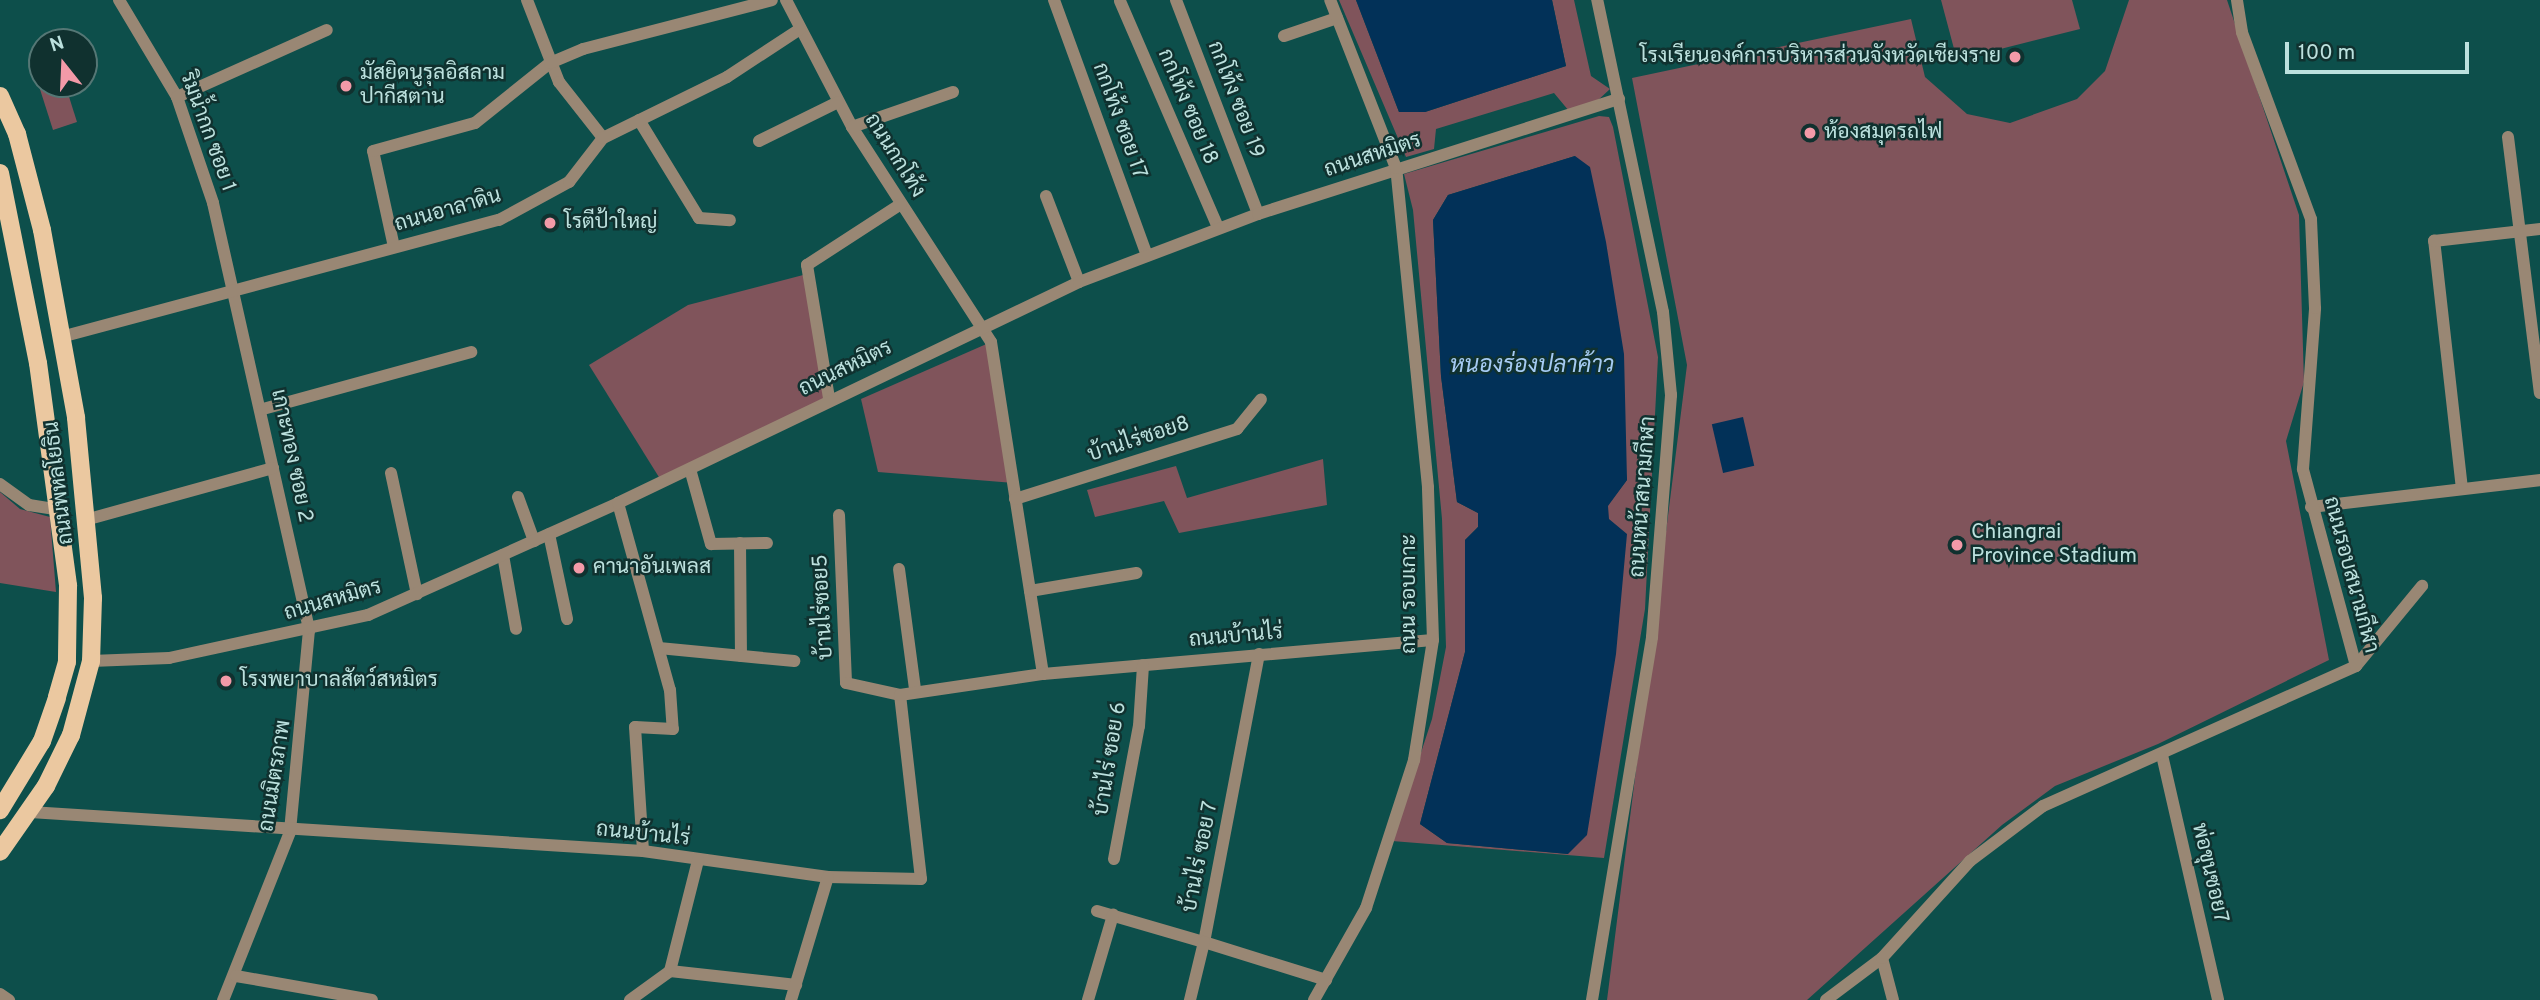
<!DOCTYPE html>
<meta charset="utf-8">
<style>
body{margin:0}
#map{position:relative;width:2540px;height:1000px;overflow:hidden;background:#0d4f4b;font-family:Overpass,Sarabun,sans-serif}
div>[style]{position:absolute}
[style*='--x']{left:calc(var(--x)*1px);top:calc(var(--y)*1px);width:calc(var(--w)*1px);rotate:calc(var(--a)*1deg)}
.green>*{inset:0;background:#80545b}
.water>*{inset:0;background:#023158;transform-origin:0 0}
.minor>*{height:12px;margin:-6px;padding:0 6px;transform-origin:6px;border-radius:6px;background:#998774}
.major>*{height:18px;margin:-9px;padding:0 9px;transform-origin:9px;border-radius:9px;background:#ebc8a0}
.dots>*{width:19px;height:19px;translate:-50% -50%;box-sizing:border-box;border:4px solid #10312f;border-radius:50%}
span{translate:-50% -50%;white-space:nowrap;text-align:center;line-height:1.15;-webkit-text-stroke:5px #10312f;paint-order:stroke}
.poi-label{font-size:21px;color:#bce1de}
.right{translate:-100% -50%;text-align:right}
.left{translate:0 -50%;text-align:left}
.street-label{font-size:21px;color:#bce1de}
.water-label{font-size:23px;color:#a6cbf3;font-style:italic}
.north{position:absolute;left:28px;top:28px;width:70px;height:70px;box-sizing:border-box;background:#10312f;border:2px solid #557775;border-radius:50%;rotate:342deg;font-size:19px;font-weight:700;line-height:28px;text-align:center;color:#bce1de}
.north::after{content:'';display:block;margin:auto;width:24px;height:32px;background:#f39aa8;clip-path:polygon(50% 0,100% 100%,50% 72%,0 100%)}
.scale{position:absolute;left:2285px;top:42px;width:184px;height:32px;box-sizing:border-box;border:4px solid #bce1de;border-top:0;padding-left:9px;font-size:21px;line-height:24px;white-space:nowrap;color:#bce1de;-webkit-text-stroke:5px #10312f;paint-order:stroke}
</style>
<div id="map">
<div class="green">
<i style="clip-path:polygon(1339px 0,1356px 0,1399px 112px,1425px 112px,1566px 66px,1552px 0,1574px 0,1591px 76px,1610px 89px,1596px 102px,1569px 111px,1554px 93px,1436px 129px,1434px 149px,1406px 157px)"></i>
<i style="clip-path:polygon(1941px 0,2072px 0,2080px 29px,1957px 60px)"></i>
<i style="clip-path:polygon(2129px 0,2227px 0,2299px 215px,2304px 382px,2286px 441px,2329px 660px,2158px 744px,2055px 786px,2002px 825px,1807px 1000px,1607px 1000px,1687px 365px,1632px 78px,1911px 19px,1925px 77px,1967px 114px,2010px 123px,2077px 99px,2105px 71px)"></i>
<i style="clip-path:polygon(38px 83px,65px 84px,77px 122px,53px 130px)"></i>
<i style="clip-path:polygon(evenodd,1599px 116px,1609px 117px,1613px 127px,1658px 357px,1645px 609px,1604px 858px,1392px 841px,1432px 719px,1446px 647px,1442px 519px,1413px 210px,1404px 174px,1599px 116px,1575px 156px,1627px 480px,1607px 506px,1568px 854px,1447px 843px,1420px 824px,1465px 652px,1465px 540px,1478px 527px,1478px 513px,1457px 502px,1441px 376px,1433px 220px,1448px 195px,1575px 156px)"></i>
<i style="clip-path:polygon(807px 274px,829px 398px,662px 482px,589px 365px,688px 305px)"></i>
<i style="clip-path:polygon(991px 342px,1014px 483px,878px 472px,861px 399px)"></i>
<i style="clip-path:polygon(1323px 459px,1327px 505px,1179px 533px,1164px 501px,1095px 517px,1087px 490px,1176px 466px,1187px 498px)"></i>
<i style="clip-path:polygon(0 492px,20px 509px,50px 517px,56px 592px,0 583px)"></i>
</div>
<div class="water">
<i style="clip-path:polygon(1356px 0,1552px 0,1566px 66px,1425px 112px,1399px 112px)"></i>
<i style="clip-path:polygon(1575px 156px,1590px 167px,1606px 242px,1624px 354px,1627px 480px,1608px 506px,1609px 519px,1627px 534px,1616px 654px,1587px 835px,1568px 854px,1447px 843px,1420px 824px,1465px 652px,1465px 540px,1478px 527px,1478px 513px,1457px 502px,1441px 376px,1433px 220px,1448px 195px)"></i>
<i style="left:1743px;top:417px;width:50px;height:32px;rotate:77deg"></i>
</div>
<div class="minor">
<i style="--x:119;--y:0;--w:113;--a:59.1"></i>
<i style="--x:177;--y:97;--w:112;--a:71.2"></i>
<i style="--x:213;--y:203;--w:438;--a:77.3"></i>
<i style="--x:309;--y:630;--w:203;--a:95.4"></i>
<i style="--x:290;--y:832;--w:181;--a:111.7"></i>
<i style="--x:527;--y:0;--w:88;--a:68.7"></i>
<i style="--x:559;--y:82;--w:71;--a:51.8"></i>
<i style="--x:786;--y:0;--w:143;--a:62.5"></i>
<i style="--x:852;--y:127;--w:256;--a:57.1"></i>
<i style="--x:991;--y:342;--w:336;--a:81.1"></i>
<i style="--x:1054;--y:0;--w:272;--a:70"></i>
<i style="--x:1176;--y:0;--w:229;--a:69"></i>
<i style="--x:1120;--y:1;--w:247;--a:66.6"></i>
<i style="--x:1284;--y:36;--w:56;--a:-18.8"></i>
<i style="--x:177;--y:97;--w:164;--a:-24.1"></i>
<i style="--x:639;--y:120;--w:115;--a:58.5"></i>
<i style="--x:699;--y:218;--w:31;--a:4"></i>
<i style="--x:852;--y:127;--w:107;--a:-19.1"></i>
<i style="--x:2508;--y:137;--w:258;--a:82.9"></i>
<i style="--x:759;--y:141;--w:88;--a:-26.3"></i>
<i style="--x:1046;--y:196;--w:92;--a:69"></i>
<i style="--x:394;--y:247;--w:98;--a:-102.3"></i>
<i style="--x:373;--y:151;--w:106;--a:-15.4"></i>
<i style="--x:475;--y:123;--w:96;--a:-38.7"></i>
<i style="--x:550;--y:63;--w:36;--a:-23"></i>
<i style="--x:583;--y:49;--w:195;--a:-14.5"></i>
<i style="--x:61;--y:337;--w:453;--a:-15"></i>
<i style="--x:499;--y:220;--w:80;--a:-28.5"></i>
<i style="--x:569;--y:182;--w:56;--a:-52.3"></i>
<i style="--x:603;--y:138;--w:138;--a:-26.2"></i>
<i style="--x:727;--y:77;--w:87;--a:-33.3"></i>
<i style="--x:829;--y:398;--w:135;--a:-99.4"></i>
<i style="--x:807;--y:265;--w:112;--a:-33"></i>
<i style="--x:263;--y:409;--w:216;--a:-15.3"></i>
<i style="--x:690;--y:469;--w:78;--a:74.4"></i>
<i style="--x:711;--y:544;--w:56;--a:-1"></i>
<i style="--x:391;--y:473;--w:124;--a:77.9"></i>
<i style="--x:0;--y:484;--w:36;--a:36"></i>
<i style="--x:29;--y:505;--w:33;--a:9"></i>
<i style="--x:2462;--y:489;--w:250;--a:-96.4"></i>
<i style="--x:2434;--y:241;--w:107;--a:-6.5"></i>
<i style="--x:518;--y:497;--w:47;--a:70"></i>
<i style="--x:1015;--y:499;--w:233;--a:-17.5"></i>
<i style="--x:1237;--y:429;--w:38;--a:-51"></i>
<i style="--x:618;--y:503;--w:194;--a:74.5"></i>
<i style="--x:670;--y:690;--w:39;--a:86"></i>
<i style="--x:673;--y:729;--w:38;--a:-177"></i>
<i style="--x:635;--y:727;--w:124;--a:86.3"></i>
<i style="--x:2311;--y:507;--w:231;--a:-6.7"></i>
<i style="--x:839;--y:515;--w:168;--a:87.6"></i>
<i style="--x:846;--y:683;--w:55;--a:12.5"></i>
<i style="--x:89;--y:519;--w:191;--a:-15.5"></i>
<i style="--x:549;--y:534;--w:87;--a:78"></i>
<i style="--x:740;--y:543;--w:113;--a:89.5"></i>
<i style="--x:503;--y:555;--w:75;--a:80"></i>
<i style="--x:899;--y:569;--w:121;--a:82.4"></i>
<i style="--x:1030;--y:591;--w:108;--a:-9.6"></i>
<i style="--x:659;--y:648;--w:136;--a:5.5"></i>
<i style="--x:1259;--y:654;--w:293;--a:100.8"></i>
<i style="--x:1204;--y:942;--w:128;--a:17.3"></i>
<i style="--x:91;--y:661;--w:78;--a:-2.2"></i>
<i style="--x:169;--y:658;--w:204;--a:-12.2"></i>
<i style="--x:368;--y:615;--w:274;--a:-24.1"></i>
<i style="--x:618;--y:503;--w:511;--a:-25.61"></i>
<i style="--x:1079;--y:282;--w:191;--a:-20.8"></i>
<i style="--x:1258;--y:214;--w:379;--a:-17.7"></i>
<i style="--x:2356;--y:666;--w:104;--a:-50.5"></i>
<i style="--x:2162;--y:755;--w:251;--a:77.1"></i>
<i style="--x:30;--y:812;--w:614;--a:3.64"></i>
<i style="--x:643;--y:851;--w:187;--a:8"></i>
<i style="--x:828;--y:877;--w:93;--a:1.2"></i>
<i style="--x:921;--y:879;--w:185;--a:-96.5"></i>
<i style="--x:900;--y:695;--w:145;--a:-8.4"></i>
<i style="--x:1043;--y:674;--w:391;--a:-5"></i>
<i style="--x:1114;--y:859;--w:135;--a:-79.4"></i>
<i style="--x:1139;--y:726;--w:61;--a:-86.2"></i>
<i style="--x:1097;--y:911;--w:111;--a:16.2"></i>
<i style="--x:1204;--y:942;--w:60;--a:103.6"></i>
<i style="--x:1882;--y:958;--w:43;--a:75.3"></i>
<i style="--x:670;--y:971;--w:127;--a:6.3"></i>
<i style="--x:236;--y:976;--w:138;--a:10"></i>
<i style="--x:0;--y:994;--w:11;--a:34"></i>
<i style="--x:630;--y:1000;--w:49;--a:-35.9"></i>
<i style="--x:670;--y:971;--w:114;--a:-75.8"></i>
<i style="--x:791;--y:1000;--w:128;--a:-73.3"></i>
<i style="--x:1088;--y:1000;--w:89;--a:-73.6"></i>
<i style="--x:1314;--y:1000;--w:106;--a:-60.5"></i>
<i style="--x:1366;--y:908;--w:156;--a:-72"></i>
<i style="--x:1414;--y:760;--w:121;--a:-81"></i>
<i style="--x:1433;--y:640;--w:153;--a:-91.9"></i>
<i style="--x:1428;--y:487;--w:321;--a:-95.7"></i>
<i style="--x:1396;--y:168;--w:180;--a:-111.4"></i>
<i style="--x:1592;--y:1000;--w:368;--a:-80.6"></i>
<i style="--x:1652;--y:637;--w:243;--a:-85.5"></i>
<i style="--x:1671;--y:395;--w:83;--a:-95.5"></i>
<i style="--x:1663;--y:312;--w:319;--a:-101.9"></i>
<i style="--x:1826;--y:1000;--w:70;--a:-36.9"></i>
<i style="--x:1882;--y:958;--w:131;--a:-47.8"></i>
<i style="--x:1970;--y:861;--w:91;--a:-37"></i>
<i style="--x:2043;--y:806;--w:343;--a:-24.1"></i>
<i style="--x:2356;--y:666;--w:204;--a:-105.1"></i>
<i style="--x:2303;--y:469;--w:161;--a:-85.7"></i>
<i style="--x:2315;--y:308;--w:89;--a:-92.6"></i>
<i style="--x:2311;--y:219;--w:199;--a:-110.3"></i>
<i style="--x:2242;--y:32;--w:32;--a:-99"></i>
</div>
<div class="major">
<i style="--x:0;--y:96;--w:42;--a:65.9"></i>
<i style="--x:17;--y:134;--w:99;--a:75.4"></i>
<i style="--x:42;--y:230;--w:191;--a:79.7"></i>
<i style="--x:76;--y:418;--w:181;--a:84.6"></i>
<i style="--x:93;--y:598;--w:63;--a:91.8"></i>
<i style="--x:91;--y:661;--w:77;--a:105.1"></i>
<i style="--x:71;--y:735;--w:57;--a:116.1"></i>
<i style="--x:46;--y:786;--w:80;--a:124.9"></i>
<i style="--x:0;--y:173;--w:194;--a:78.7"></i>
<i style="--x:38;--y:363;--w:225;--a:82.3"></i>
<i style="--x:68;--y:586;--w:76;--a:90.8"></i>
<i style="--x:67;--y:662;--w:37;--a:106"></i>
<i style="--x:57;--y:698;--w:46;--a:109.2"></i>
<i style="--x:42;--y:741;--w:81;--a:121.3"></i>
</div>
<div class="dots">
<i style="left:2015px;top:57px;background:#f39aa8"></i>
<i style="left:346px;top:86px;background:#f39aa8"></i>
<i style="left:1810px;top:133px;background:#f39aa8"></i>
<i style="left:550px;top:223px;background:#f39aa8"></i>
<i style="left:1957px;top:545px;background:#f39aa8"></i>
<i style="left:579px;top:568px;background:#f39aa8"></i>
<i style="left:226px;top:681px;background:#f39aa8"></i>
</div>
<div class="poi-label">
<span class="right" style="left:2001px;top:57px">โรงเรียนองค์การบริหารส่วนจังหวัดเชียงราย</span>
<span class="left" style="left:360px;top:86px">มัสยิดนูรุลอิสลาม<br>ปากีสตาน</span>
<span class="left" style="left:1824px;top:133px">ห้องสมุดรถไฟ</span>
<span class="left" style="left:564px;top:223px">โรตีป้าใหญ่</span>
<span class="left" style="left:1971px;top:545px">Chiangrai<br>Province Stadium</span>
<span class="left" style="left:593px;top:568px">คานาอันเพลส</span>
<span class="left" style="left:240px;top:681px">โรงพยาบาลสัตว์สหมิตร</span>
</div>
<div class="street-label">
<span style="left:1235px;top:100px;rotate:69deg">กกโท้ง ซอย 19</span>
<span style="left:1187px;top:107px;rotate:67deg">กกโท้ง ซอย 18</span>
<span style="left:1119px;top:121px;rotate:70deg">กกโท้ง ซอย 17</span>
<span style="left:207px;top:132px;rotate:70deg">ริมน้ำกก ซอย 1</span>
<span style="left:894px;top:156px;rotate:58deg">ถนนกกโท้ง</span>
<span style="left:1373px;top:156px;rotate:-18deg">ถนนสหมิตร</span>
<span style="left:448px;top:211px;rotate:-16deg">ถนนอาลาดิน</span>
<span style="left:846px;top:369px;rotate:-26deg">ถนนสหมิตร</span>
<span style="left:1139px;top:440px;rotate:-18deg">บ้านไร่ซอย8</span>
<span style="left:291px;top:456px;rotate:78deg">เกาะทอง ซอย 2</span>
<span style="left:60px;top:483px;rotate:-97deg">ถนนพหลโยธิน</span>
<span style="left:1644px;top:497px;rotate:-86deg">ถนนหน้าสนามกีฬา</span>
<span style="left:2350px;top:575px;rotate:75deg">ถนนรอบสนามกีฬา</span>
<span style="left:1410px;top:594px;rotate:-90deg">ถนน รอบเกาะ</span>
<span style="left:333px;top:601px;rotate:-16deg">ถนนสหมิตร</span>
<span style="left:824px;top:607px;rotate:-93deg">บ้านไร่ซอย5</span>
<span style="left:1236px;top:637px;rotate:-5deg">ถนนบ้านไร่</span>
<span style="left:1111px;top:759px;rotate:-81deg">บ้านไร่ ซอย 6</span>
<span style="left:276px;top:776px;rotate:-81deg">ถนนมิตรภาพ</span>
<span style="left:643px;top:835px;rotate:6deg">ถนนบ้านไร่</span>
<span style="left:1201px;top:857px;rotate:-79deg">บ้านไร่ ซอย 7</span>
<span style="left:2209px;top:873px;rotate:77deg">พ่อขุนซอย7</span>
</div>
<div class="water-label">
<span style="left:1532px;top:367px">หนองร่องปลาค้าว</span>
</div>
<div class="north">N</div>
<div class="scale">100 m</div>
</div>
